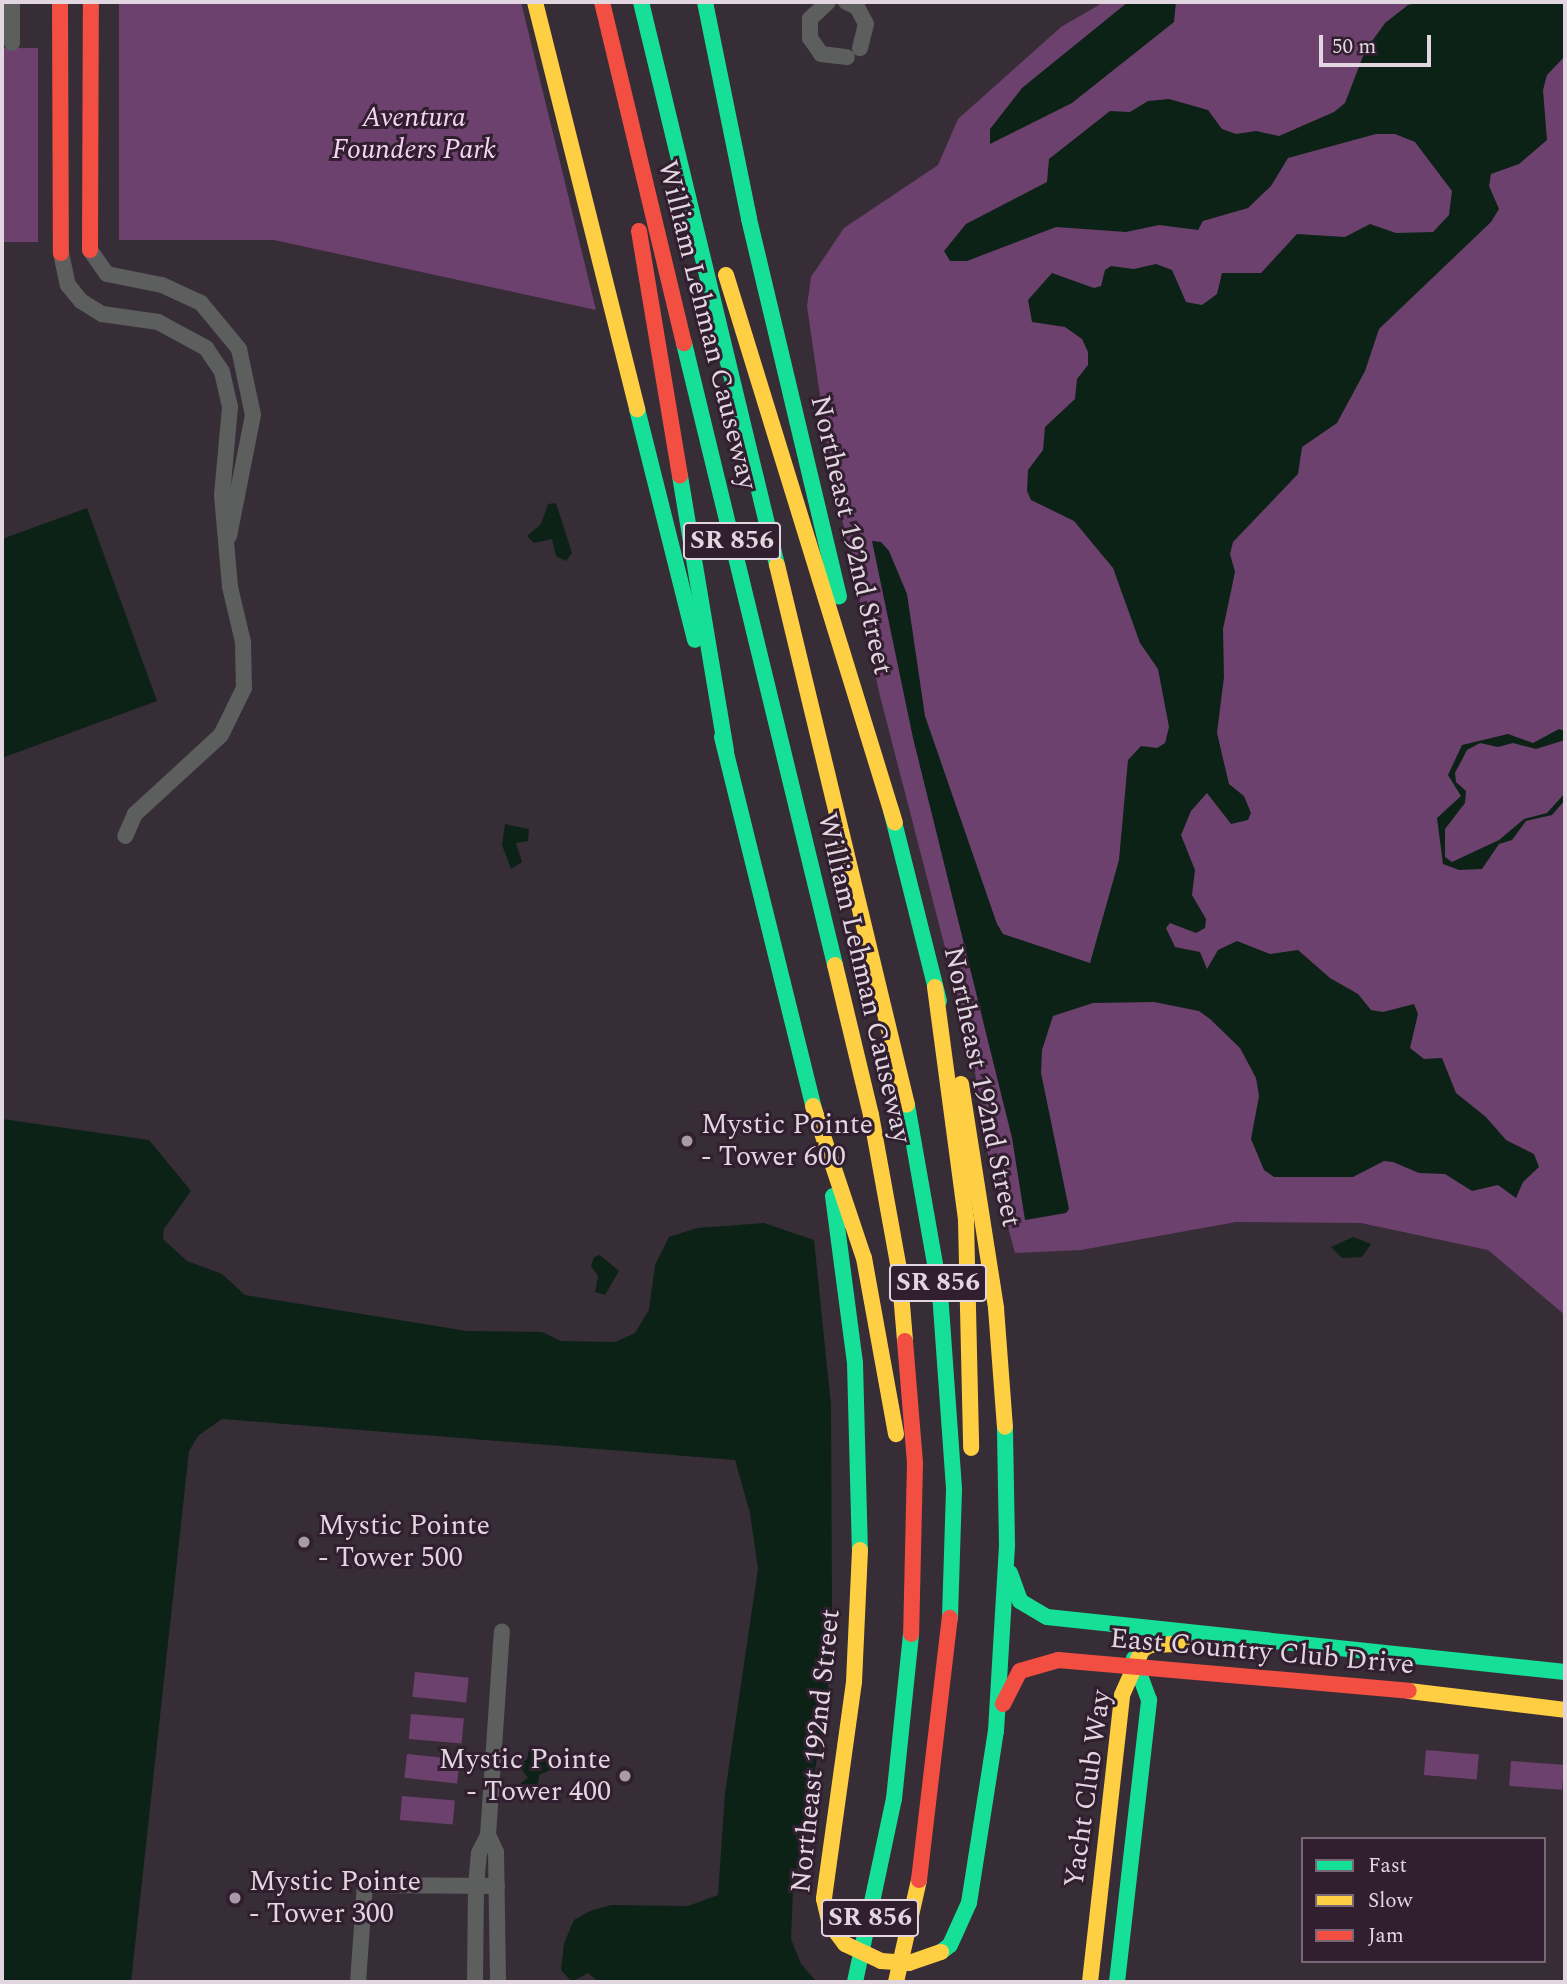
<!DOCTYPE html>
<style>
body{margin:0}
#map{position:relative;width:1567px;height:1984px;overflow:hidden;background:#372d37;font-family:Spectral,serif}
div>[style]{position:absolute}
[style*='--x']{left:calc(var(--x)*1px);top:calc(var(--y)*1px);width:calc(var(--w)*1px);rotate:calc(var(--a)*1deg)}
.green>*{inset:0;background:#6d416d;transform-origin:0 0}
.water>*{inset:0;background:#0c2216}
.street>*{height:16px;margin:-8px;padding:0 8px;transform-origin:8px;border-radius:8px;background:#5d5e5e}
.fast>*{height:16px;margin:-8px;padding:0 8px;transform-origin:8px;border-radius:8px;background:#16e098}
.slow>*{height:16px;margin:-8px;padding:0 8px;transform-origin:8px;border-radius:8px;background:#ffcf43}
.jam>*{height:16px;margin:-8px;padding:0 8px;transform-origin:8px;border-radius:8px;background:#f24e42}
.dots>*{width:19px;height:19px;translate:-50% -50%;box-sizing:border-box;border:4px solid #311f30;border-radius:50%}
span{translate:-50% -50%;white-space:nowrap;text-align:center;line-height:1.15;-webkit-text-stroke:6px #311f30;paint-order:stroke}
.shield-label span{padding:2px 5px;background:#311f30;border:2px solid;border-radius:5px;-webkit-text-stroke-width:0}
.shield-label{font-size:26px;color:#e2d6e1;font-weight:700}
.park-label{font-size:28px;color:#f6d5f4;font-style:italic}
.street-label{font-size:28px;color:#e2d6e1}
.poi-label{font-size:28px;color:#e2d6e1}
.left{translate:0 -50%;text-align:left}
.right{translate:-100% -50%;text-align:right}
.frame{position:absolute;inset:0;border:4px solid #e2d6e1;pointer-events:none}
.legend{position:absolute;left:1301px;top:1837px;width:245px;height:126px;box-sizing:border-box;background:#311f30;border:2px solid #786877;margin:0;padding:9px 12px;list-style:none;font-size:21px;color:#e2d6e1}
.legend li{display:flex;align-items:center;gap:14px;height:35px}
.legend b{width:35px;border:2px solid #786877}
.scale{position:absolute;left:1319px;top:35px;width:112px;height:32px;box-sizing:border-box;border:4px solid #e2d6e1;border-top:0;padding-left:9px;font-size:21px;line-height:24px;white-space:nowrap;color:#e2d6e1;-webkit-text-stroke:5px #311f30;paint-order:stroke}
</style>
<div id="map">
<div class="green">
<i style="clip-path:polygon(119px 2px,521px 2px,596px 310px,274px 240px,119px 240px)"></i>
<i style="clip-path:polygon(1104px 2px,1565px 2px,1565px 1315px,1488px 1250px,1361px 1223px,1236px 1222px,1081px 1250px,1015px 1253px,986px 1147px,972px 1052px,880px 696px,829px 458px,807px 306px,811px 277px,844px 228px,938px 165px,958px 119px,1061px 27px)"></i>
<i style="left:2px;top:48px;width:36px;height:194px"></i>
<i style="left:415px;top:1672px;width:54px;height:25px;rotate:6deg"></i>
<i style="left:411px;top:1714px;width:53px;height:25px;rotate:5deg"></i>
<i style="left:1426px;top:1750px;width:53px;height:25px;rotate:5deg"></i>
<i style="left:407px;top:1754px;width:53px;height:24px;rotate:6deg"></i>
<i style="left:1511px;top:1761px;width:53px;height:25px;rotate:4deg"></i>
<i style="left:402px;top:1796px;width:53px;height:24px;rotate:5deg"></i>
</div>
<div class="water">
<i style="clip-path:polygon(1128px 2px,1176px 2px,1174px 22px,1072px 103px,990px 144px,990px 129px,1022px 88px)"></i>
<i style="clip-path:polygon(1422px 2px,1565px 2px,1565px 56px,1547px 75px,1543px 90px,1547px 140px,1519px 164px,1491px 174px,1489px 186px,1499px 209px,1491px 222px,1379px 329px,1365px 371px,1337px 423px,1302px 447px,1298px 474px,1233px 542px,1230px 554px,1235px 572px,1223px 629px,1224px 677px,1217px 733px,1229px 784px,1244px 796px,1251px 813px,1248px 820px,1231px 824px,1207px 793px,1191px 811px,1181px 835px,1195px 870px,1192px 895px,1206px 919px,1205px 928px,1196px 933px,1170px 923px,1166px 928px,1175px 947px,1200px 952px,1207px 969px,1218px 950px,1237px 941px,1270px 954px,1298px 950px,1330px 978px,1358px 994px,1371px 1010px,1383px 1012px,1414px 1004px,1418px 1014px,1410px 1048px,1424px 1059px,1442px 1058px,1456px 1093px,1486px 1117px,1506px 1140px,1534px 1154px,1539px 1167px,1523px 1182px,1516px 1198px,1498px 1185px,1472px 1191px,1445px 1174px,1419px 1173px,1393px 1162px,1384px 1161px,1353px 1177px,1274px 1177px,1264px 1170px,1251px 1139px,1259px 1096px,1256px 1078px,1240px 1048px,1210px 1019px,1199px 1011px,1154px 1002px,1093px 1003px,1053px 1016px,1042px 1050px,1041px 1073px,1069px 1209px,1066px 1213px,1025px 1220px,1012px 1138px,913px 738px,872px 541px,881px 542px,889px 551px,907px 594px,925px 716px,997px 924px,1003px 934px,1090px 963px,1119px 860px,1128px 760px,1141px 746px,1157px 748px,1165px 743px,1169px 727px,1158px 669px,1140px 643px,1113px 568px,1074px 521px,1031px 500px,1027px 491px,1028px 470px,1043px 450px,1045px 427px,1075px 399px,1077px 379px,1088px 365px,1088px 352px,1082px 339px,1065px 327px,1032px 322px,1028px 300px,1052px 273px,1094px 288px,1101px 286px,1105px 270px,1111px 266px,1134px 269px,1156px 264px,1172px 270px,1186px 302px,1202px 305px,1217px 294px,1222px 273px,1261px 273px,1297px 234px,1345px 237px,1370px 224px,1396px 233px,1433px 232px,1449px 215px,1452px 191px,1415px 142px,1395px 134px,1376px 134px,1288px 158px,1271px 186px,1248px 208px,1203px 221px,1198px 230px,1159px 225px,1126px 232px,1056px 227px,967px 261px,950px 261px,944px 251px,966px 224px,1047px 182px,1049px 159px,1110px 111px,1130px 112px,1148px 101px,1169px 99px,1208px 110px,1222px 129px,1236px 134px,1256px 131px,1279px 136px,1334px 112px,1345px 103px,1365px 51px,1385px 23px,1408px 5px)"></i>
<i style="clip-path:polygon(556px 503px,572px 553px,566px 561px,556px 556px,552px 539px,534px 543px,527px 536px,541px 524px,548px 504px)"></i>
<i style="clip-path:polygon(87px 508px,157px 701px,2px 758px,2px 539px)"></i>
<i style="clip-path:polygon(1559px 729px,1565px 731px,1565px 740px,1536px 749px,1513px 743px,1498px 747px,1480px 743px,1467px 750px,1455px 773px,1456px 782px,1466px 791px,1465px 803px,1445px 829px,1445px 857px,1452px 862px,1499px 840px,1524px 819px,1547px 813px,1565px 793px,1565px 800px,1552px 815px,1526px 821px,1512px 840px,1499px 844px,1482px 869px,1459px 870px,1443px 864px,1437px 818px,1461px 796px,1448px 775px,1462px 745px,1508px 734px,1533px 743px)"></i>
<i style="clip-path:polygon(505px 824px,529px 829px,528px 841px,516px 843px,522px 862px,511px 869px,502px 845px)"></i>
<i style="clip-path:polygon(2px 1119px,149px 1140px,191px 1191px,164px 1229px,163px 1239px,187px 1261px,222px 1274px,245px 1295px,467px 1331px,542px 1332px,561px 1341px,615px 1342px,635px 1333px,649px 1310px,655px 1265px,669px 1237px,697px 1228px,764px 1223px,814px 1240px,831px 1405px,832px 1611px,827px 1704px,793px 1889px,791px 1939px,801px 1964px,817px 1982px,599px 1982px,588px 1973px,572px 1982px,561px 1970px,564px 1943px,574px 1920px,590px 1911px,611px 1905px,688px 1906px,718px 1895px,725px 1793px,758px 1569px,750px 1513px,735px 1460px,222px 1419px,198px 1436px,189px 1451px,131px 1982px,2px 1982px)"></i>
<i style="clip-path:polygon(1353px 1237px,1371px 1244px,1362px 1257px,1342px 1258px,1331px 1247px)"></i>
<i style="clip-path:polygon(600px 1255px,619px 1271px,605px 1295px,595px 1292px,598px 1276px,591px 1266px,594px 1257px)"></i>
<i style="clip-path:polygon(530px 1745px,552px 1759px,551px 1770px,539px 1775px,537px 1793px,532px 1792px,531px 1798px,519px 1797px,521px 1783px,528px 1778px,519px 1765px,527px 1759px)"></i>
</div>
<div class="street">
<i style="--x:828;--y:2;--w:25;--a:137"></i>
<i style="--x:810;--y:19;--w:19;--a:90"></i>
<i style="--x:810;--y:38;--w:19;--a:55"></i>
<i style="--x:821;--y:54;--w:26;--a:7"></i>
<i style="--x:846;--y:2;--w:12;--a:24"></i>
<i style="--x:857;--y:7;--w:19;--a:62"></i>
<i style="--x:866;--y:24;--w:25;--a:104"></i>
<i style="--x:12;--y:43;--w:41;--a:-90"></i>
<i style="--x:90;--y:250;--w:29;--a:55"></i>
<i style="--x:107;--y:274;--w:56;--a:11.3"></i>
<i style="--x:162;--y:285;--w:43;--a:24.8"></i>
<i style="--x:201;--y:303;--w:60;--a:50.4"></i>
<i style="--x:239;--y:349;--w:67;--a:78"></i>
<i style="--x:253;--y:415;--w:123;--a:101.2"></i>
<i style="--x:61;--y:253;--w:33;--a:78"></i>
<i style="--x:68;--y:285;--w:21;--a:51"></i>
<i style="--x:81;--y:301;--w:25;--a:32"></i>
<i style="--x:102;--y:314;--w:57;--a:8.1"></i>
<i style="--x:158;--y:322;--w:55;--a:28.4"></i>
<i style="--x:206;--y:348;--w:29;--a:56"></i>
<i style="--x:222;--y:372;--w:36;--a:77"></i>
<i style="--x:230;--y:407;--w:88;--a:95.2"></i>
<i style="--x:222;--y:495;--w:92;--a:85"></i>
<i style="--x:230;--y:587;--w:57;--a:76.7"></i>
<i style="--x:243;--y:642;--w:46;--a:88.8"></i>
<i style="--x:244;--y:688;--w:52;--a:116.1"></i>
<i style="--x:221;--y:735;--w:117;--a:137.4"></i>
<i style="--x:135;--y:814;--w:24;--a:114"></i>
<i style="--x:488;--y:1835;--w:19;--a:65"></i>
<i style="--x:496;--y:1852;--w:130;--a:89.1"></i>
<i style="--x:358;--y:1982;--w:97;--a:-85.9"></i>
<i style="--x:365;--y:1885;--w:132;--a:0.4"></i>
<i style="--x:475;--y:1982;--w:96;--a:-89.4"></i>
<i style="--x:476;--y:1886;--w:33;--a:-85"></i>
<i style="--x:479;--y:1853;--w:20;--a:-63"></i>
<i style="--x:488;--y:1835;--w:204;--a:-86.1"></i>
</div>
<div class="fast">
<i style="--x:641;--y:2;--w:579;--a:76.42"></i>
<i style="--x:705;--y:2;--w:221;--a:78.5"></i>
<i style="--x:749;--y:219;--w:388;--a:76.6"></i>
<i style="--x:684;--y:343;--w:640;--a:76.35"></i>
<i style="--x:637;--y:409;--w:238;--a:75.9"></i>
<i style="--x:680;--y:476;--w:278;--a:80.5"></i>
<i style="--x:722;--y:737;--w:396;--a:76.1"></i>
<i style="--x:891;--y:810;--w:197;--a:75.9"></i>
<i style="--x:907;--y:1105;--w:191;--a:80"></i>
<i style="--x:940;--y:1293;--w:197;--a:85.9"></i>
<i style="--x:954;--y:1490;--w:128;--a:91.8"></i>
<i style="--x:833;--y:1196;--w:168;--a:82.5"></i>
<i style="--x:855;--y:1363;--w:187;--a:88.5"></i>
<i style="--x:1010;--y:1573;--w:30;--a:70"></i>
<i style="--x:1020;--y:1601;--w:31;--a:31"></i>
<i style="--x:1047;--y:1617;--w:521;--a:6.06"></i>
<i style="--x:941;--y:1952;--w:11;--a:-38"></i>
<i style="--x:950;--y:1945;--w:46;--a:-65.7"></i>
<i style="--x:969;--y:1903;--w:174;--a:-81.1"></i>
<i style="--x:996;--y:1731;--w:186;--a:-86.6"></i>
<i style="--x:1007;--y:1545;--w:118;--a:-91"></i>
<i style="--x:855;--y:1982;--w:187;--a:-78"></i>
<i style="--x:894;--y:1799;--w:166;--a:-84.1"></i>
<i style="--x:1117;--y:1982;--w:284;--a:-83.5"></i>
<i style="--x:1149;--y:1700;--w:44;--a:-110.1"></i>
</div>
<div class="slow">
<i style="--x:535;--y:2;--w:420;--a:75.9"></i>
<i style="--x:726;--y:275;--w:573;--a:72.86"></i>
<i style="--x:777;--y:565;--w:555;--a:76.46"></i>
<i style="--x:835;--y:965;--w:154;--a:76.5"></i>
<i style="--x:871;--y:1115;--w:157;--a:79.7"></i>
<i style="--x:899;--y:1269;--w:72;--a:85.2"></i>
<i style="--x:935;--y:987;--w:235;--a:82.4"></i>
<i style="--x:966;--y:1220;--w:228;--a:88.7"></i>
<i style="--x:961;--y:1084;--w:227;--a:81.1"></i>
<i style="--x:996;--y:1308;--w:119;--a:85.7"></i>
<i style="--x:813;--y:1106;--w:160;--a:71.5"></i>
<i style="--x:864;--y:1258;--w:179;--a:79.7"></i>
<i style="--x:860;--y:1550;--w:132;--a:92.6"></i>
<i style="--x:854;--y:1682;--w:219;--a:97.9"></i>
<i style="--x:824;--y:1899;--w:26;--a:77"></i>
<i style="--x:830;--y:1924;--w:25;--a:53"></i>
<i style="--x:845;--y:1944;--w:40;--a:25"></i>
<i style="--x:881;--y:1961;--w:28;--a:4"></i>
<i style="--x:909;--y:1963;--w:34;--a:-19"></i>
<i style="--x:1409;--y:1691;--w:157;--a:6.9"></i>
<i style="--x:896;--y:1982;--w:105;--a:-77.3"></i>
<i style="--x:1090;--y:1982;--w:289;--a:-83.6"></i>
<i style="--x:1122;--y:1695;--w:49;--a:-66"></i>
<i style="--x:1142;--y:1650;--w:9;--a:-32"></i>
<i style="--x:1150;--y:1645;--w:34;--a:-2"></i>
</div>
<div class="jam">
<i style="--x:60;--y:2;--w:251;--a:89.8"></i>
<i style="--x:602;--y:2;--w:351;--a:76.5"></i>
<i style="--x:639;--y:231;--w:248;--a:80.5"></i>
<i style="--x:90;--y:250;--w:248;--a:-89.8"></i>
<i style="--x:905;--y:1341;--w:122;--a:85.3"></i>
<i style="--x:915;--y:1463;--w:171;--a:91.3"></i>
<i style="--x:1003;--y:1704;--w:37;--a:-63"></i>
<i style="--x:1020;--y:1671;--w:40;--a:-16"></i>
<i style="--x:1058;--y:1660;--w:352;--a:5"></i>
<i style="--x:919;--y:1880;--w:264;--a:-83.3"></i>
</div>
<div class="dots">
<i style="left:687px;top:1141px;background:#a69ba6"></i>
<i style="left:304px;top:1542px;background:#a69ba6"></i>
<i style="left:625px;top:1776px;background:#a69ba6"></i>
<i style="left:235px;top:1898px;background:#a69ba6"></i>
</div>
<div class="shield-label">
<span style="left:732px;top:541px">SR 856</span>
<span style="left:938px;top:1283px">SR 856</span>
<span style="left:870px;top:1918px">SR 856</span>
</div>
<div class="park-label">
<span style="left:414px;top:134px">Aventura<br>Founders Park</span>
</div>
<div class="street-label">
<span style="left:707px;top:325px;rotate:76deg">William Lehman Causeway</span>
<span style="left:851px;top:535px;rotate:77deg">Northeast 192nd Street</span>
<span style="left:864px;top:978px;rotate:77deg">William Lehman Causeway</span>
<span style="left:982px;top:1087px;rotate:78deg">Northeast 192nd Street</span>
<span style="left:1262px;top:1652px;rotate:5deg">East Country Club Drive</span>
<span style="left:816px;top:1751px;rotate:-84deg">Northeast 192nd Street</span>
<span style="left:1088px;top:1789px;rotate:-82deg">Yacht Club Way</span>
</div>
<div class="poi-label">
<span class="left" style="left:701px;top:1141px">Mystic Pointe<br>- Tower 600</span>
<span class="left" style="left:318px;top:1542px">Mystic Pointe<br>- Tower 500</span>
<span class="right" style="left:611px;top:1776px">Mystic Pointe<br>- Tower 400</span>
<span class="left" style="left:249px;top:1898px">Mystic Pointe<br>- Tower 300</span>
</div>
<div class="frame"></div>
<ul class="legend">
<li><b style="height:9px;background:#16e098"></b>Fast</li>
<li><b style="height:9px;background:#ffcf43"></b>Slow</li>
<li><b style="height:9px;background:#f24e42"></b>Jam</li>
</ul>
<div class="scale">50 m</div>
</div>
